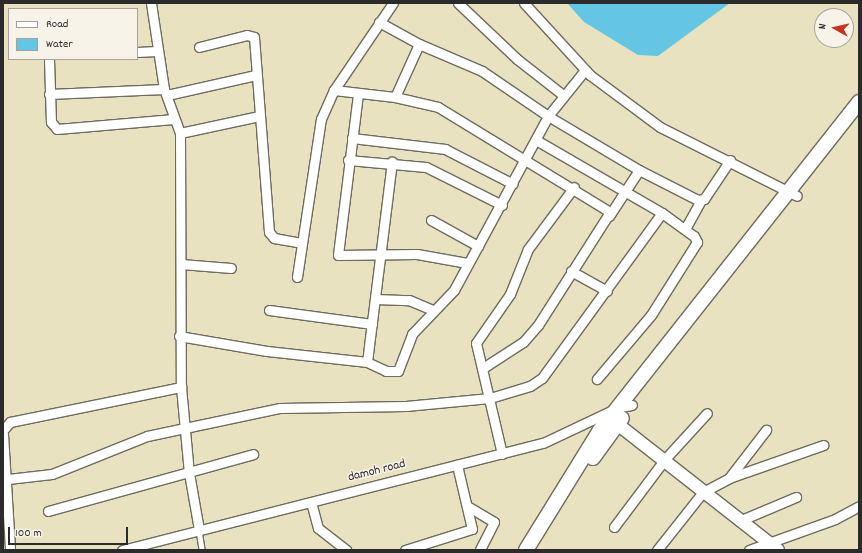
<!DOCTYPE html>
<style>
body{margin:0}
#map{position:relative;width:862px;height:553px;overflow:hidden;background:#e9e2c1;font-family:Dekko,sans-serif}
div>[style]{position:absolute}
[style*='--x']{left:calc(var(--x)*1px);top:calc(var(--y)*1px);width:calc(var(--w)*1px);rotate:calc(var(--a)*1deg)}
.water>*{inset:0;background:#65c6e3}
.roads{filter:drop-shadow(1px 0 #6e6b60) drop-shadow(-1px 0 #6e6b60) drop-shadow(0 1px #6e6b60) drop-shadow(0 -1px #6e6b60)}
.lane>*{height:4.5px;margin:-2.25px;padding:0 2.25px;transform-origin:2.25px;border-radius:2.25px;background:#fff}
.street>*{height:9px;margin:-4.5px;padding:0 4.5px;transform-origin:4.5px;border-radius:4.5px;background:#fff}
.secondary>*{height:12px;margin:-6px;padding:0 6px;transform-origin:6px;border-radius:6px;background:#fff}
.primary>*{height:14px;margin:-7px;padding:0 7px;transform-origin:7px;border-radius:7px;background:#fff}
span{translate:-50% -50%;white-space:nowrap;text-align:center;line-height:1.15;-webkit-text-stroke:3px #f7f3e8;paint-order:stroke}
.street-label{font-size:13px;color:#2b2b2b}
.frame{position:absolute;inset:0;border:4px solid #2b2b2b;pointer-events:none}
.legend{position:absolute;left:8px;top:8px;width:130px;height:52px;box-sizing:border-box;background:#f7f3e8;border:1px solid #a5a39c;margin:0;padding:5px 7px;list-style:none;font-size:12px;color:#2b2b2b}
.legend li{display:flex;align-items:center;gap:8px;height:20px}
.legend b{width:20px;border:1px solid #a5a39c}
.north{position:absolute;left:814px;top:8px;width:40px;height:40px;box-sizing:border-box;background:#f7f3e8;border:1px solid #a5a39c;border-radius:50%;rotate:278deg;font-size:11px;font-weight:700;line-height:16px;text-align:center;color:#2b2b2b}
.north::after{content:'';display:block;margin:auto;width:14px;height:18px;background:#c8321e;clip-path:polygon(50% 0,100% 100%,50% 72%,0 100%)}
.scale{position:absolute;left:8px;top:527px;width:120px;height:18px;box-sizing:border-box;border:2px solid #2b2b2b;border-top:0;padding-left:5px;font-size:12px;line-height:14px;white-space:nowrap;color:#2b2b2b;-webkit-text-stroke:3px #f7f3e8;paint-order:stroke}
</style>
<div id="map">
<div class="water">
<i style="clip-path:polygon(567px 3px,730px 3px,658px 56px,638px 55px,584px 22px)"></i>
</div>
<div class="roads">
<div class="lane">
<i style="--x:199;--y:530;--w:20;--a:81"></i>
</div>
<div class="street">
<i style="--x:151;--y:3;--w:87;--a:81.4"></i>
<i style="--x:164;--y:89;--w:47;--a:70"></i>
<i style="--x:180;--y:133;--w:254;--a:89.8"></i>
<i style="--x:181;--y:387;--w:86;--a:84.7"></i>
<i style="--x:189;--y:473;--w:58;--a:80"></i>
<i style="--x:458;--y:3;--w:81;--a:43.5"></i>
<i style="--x:517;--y:59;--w:58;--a:38"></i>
<i style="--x:524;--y:3;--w:98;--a:47.5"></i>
<i style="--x:590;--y:75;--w:87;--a:36.6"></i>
<i style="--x:660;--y:127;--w:153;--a:26.7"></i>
<i style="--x:379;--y:22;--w:46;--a:28.8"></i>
<i style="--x:419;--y:44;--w:69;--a:23.2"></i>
<i style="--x:482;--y:71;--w:80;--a:34.3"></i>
<i style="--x:548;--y:116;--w:106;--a:30.7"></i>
<i style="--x:639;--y:170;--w:66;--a:27"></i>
<i style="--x:698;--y:200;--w:6;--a:-9"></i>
<i style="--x:704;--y:199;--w:47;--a:-56.3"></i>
<i style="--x:199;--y:47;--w:49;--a:-14"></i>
<i style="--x:247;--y:35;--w:7;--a:16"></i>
<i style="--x:254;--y:37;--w:196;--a:85.6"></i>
<i style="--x:269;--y:232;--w:8;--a:50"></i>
<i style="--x:274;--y:238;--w:28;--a:10"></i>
<i style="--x:137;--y:52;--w:20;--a:-3"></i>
<i style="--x:49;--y:59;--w:63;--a:88.2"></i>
<i style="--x:51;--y:122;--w:9;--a:49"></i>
<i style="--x:57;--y:129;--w:117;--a:-4.9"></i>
<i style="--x:334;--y:90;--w:61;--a:6.5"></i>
<i style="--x:395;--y:97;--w:44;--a:13.1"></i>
<i style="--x:438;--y:107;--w:202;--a:31.4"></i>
<i style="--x:610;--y:212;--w:134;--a:122.5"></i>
<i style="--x:538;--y:325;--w:23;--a:131"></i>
<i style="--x:523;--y:342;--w:48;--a:147"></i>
<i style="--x:49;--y:94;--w:115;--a:-2.5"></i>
<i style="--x:358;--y:94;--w:162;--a:97.1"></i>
<i style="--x:338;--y:255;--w:79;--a:-0.7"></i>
<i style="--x:417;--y:254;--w:51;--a:10.2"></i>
<i style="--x:167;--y:95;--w:91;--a:-12.7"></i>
<i style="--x:395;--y:97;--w:58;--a:-65.6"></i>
<i style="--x:180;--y:133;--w:81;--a:-12.1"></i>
<i style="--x:352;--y:138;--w:94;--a:6.7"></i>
<i style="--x:445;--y:149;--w:76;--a:27.2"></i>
<i style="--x:536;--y:140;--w:146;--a:30.1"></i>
<i style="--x:662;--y:213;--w:39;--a:36"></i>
<i style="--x:694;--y:236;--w:7;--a:63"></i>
<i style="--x:697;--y:242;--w:86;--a:122.2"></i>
<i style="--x:651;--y:315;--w:84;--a:130.2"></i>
<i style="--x:348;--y:160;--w:78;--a:5.1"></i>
<i style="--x:426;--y:167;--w:85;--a:26.6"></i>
<i style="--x:609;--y:216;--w:55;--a:-56.9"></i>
<i style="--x:431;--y:220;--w:54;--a:29"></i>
<i style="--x:685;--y:229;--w:33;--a:-61"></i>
<i style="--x:181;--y:264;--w:50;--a:4.6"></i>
<i style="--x:571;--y:271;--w:41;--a:29.1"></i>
<i style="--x:297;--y:277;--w:160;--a:-81.4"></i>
<i style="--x:321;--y:119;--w:32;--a:-66"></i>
<i style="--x:334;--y:90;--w:105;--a:-55.9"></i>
<i style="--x:375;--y:299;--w:34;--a:2"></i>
<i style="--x:409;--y:300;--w:26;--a:23"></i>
<i style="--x:269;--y:310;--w:104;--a:7.7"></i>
<i style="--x:179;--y:336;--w:89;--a:9.7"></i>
<i style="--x:267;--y:351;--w:101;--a:6.3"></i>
<i style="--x:367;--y:362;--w:21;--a:25"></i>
<i style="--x:386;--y:371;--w:12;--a:0"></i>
<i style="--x:398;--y:371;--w:40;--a:-69"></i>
<i style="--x:412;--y:334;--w:61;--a:-46.3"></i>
<i style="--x:454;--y:290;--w:198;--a:-61.6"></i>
<i style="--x:548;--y:116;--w:59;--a:-51.2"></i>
<i style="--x:367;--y:362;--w:202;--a:-82.9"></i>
<i style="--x:3;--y:430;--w:11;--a:-49"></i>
<i style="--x:10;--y:422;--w:175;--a:-11.6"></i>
<i style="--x:3;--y:434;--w:116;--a:86.5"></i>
<i style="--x:502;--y:454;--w:114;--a:-103.2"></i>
<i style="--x:476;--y:343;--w:60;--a:-55.2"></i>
<i style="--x:510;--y:294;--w:48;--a:-68.2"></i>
<i style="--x:528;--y:249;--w:77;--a:-53.4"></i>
<i style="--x:729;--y:478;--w:61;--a:-52.4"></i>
<i style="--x:8;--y:479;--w:44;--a:-6.5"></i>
<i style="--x:52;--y:474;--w:102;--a:-21.8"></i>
<i style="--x:147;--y:436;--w:136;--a:-11.9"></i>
<i style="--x:280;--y:408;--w:126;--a:-0.9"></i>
<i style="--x:406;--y:406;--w:84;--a:-5.4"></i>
<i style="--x:490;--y:398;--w:42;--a:-16.7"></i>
<i style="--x:530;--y:386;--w:14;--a:-34"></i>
<i style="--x:542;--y:378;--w:204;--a:-54"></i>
<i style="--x:311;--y:502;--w:27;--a:75"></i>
<i style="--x:318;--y:528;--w:36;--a:38"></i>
<i style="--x:469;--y:507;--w:29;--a:31"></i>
<i style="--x:494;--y:522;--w:31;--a:117"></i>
<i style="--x:48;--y:511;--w:213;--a:-15.5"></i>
<i style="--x:739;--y:521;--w:62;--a:-22.8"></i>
<i style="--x:614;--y:527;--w:85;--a:-53.1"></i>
<i style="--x:665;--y:459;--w:62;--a:-47.6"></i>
<i style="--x:122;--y:550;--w:434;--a:-14.3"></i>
<i style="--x:543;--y:443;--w:84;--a:-25.3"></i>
<i style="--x:619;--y:407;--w:13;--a:-9"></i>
<i style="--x:405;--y:550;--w:70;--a:-17.4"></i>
<i style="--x:472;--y:529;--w:66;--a:-103.2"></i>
<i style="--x:657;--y:550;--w:74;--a:-51.6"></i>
<i style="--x:703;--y:492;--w:30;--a:-28"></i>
<i style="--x:729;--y:478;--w:100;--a:-19.3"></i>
<i style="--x:749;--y:550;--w:91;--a:-19.8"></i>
<i style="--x:835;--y:519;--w:27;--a:-28"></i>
</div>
<div class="secondary">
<i style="--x:611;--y:419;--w:212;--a:38.1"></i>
</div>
<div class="primary">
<i style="--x:593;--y:458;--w:49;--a:-54.1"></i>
<i style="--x:526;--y:550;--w:141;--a:-58.3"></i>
<i style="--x:600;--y:430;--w:418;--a:-51.7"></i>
</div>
</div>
<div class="street-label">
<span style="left:377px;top:472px;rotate:-14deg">damoh road</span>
</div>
<div class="frame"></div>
<ul class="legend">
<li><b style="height:5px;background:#fff"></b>Road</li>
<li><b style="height:11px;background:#65c6e3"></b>Water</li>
</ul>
<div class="north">N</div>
<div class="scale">100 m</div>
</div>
